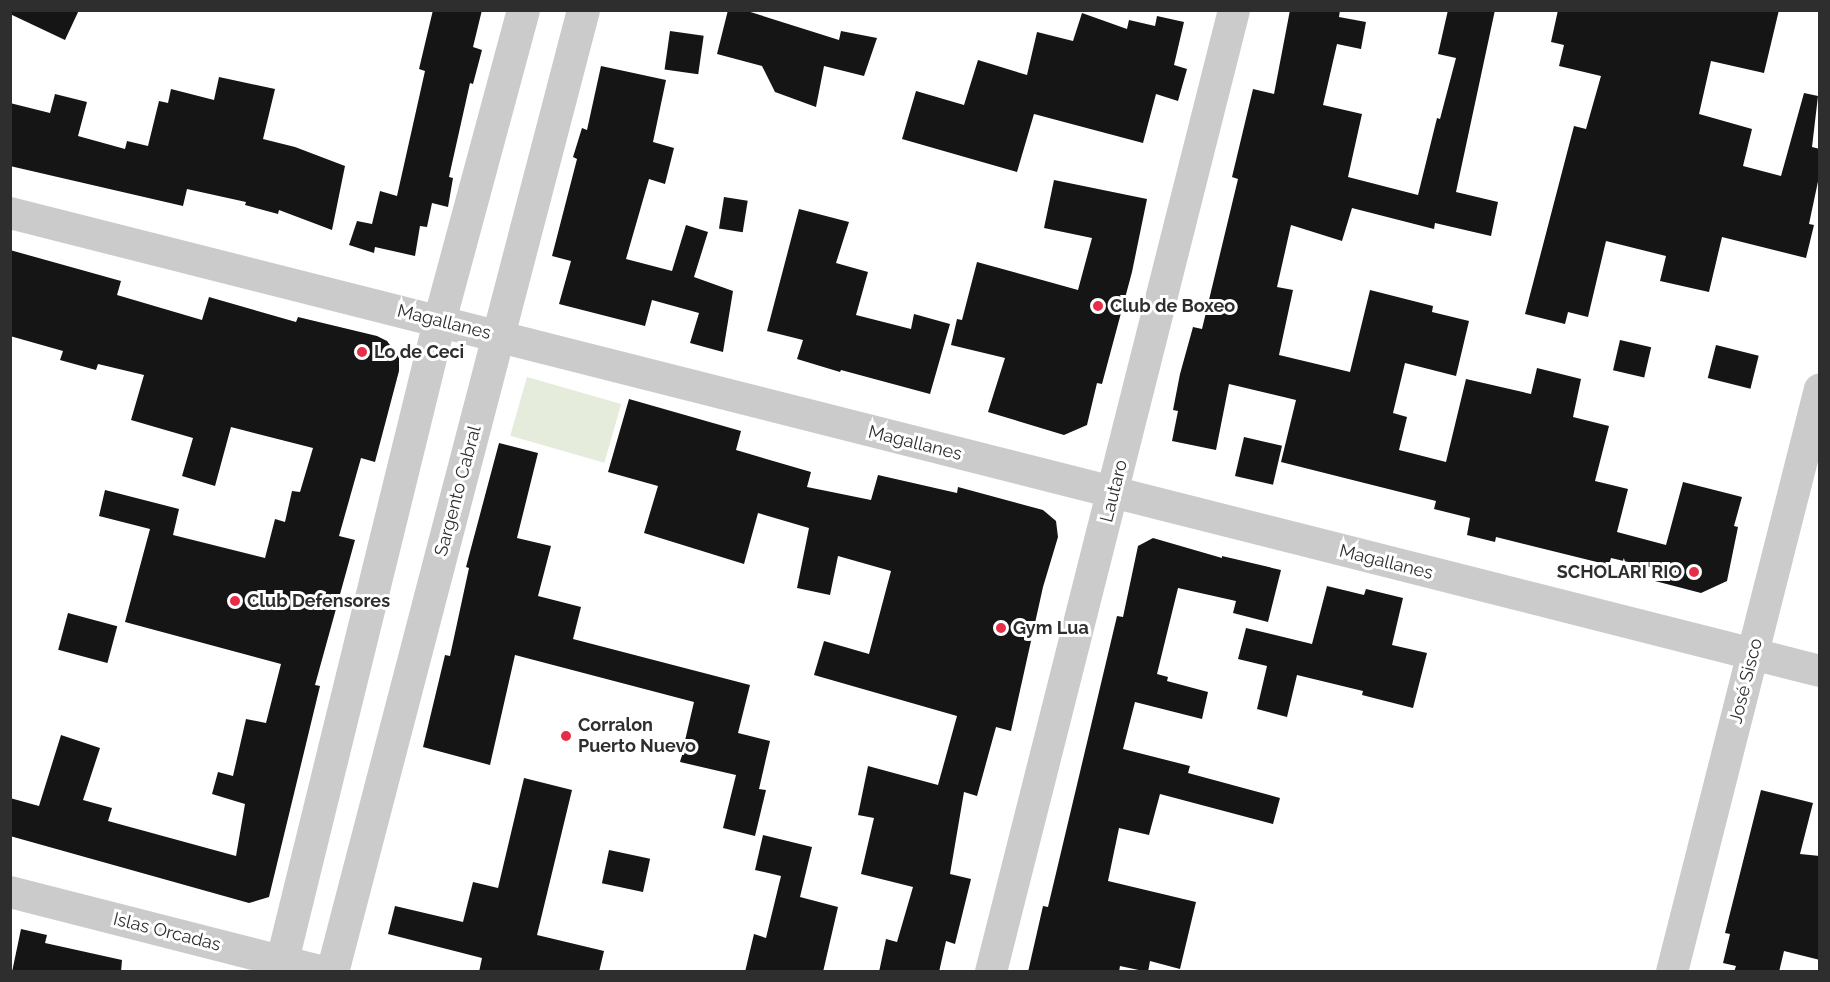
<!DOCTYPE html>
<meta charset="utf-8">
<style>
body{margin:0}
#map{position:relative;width:1830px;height:982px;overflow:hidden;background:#fff;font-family:Raleway,sans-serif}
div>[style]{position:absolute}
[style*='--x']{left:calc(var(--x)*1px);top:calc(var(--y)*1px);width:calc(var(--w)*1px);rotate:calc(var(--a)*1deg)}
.green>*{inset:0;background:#e5ecdb;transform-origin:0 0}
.building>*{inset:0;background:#151515;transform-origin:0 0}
.minor>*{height:32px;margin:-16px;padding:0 16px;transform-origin:16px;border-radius:16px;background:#cbcbcb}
.tertiary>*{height:33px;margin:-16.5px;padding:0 16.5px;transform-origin:16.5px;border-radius:16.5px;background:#cbcbcb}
.dots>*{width:16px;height:16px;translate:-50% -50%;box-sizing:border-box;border:3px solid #fff;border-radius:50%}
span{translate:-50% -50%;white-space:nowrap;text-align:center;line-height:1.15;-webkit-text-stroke:6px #fff;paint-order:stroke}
.poi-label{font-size:18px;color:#2e2e2e;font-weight:700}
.left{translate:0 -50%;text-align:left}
.right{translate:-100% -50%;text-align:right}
.street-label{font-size:18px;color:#2e2e2e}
.frame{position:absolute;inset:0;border:12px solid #2e2e2e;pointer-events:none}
</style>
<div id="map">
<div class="green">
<i style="left:527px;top:377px;width:98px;height:61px;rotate:16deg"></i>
</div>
<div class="building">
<i style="clip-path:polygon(10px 10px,79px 10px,65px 40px,10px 14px)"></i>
<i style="clip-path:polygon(433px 10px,482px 10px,473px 47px,482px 50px,473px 84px,470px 83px,449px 177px,453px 178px,448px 207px,432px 203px,427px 227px,420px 226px,415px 256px,375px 247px,374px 253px,349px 245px,357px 221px,372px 224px,380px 191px,397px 196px,425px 71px,419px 69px)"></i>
<i style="clip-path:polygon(728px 10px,744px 10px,839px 40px,841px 31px,877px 38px,864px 76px,824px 66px,816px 107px,775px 92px,762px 66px,717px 54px)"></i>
<i style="clip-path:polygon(1290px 10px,1340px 10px,1339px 17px,1366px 22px,1361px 49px,1337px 44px,1323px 105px,1362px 114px,1348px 177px,1418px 195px,1437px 118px,1440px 119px,1456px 58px,1438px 54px,1448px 10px,1495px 10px,1456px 192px,1498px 202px,1491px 236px,1435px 223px,1434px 229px,1352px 208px,1342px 241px,1291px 225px,1277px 287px,1293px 290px,1279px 355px,1350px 372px,1370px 290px,1433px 306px,1432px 312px,1469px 321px,1456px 376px,1405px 363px,1393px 413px,1407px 417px,1399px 450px,1446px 462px,1466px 379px,1531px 394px,1537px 368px,1581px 379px,1573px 417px,1609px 426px,1595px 481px,1628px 489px,1617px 532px,1666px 545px,1683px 482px,1742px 497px,1734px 526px,1738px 527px,1727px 581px,1701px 593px,1655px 581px,1658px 569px,1611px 558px,1609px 565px,1496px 537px,1495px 542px,1467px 535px,1470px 518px,1434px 509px,1436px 501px,1281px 462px,1296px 400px,1229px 384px,1216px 450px,1172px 441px,1178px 411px,1173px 410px,1180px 374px,1193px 327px,1202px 329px,1238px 179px,1232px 177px,1253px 89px,1274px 94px)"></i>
<i style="clip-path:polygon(1558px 10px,1779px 10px,1764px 73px,1711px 61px,1699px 114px,1752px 129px,1743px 166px,1781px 176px,1804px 93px,1818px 96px,1812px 147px,1820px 149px,1820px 172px,1809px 224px,1814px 225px,1806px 258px,1722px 237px,1709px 292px,1660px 281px,1666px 256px,1606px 241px,1588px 317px,1568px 312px,1565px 324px,1525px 314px,1574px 126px,1586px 129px,1601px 76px,1559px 66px,1564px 45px,1551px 42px)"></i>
<i style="clip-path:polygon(1082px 13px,1127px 29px,1129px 20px,1155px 26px,1157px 16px,1184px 22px,1174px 65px,1187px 69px,1178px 101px,1156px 94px,1143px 143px,1034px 114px,1017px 172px,902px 139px,916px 91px,964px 105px,978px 60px,1027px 75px,1037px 32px,1073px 41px)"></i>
<i style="left:670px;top:31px;width:34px;height:39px;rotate:8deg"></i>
<i style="clip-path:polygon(601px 66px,666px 80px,653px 142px,674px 148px,665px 184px,649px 179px,626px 259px,672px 271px,686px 225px,708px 232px,694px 277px,733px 291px,723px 352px,690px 343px,699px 313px,652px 300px,645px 326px,559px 304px,571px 261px,552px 256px,577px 159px,573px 157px,582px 128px,587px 130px)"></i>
<i style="clip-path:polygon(219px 77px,275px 89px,263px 139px,295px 147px,345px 166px,332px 230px,279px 210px,278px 214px,245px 205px,246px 202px,187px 189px,183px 206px,10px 166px,10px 103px,50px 113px,55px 94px,87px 102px,78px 136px,125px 149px,127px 141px,148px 146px,159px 101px,168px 103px,171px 89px,214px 100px)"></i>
<i style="clip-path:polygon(1054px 180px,1147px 199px,1132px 272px,1102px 384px,1097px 383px,1087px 425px,1064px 435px,988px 412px,1005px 358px,951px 345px,957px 319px,962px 320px,977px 262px,1078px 290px,1092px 238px,1044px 228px)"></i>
<i style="left:724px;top:197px;width:24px;height:32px;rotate:9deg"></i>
<i style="clip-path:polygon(799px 209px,849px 222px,836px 263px,868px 272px,856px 315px,911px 329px,914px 314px,950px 324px,930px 394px,841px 370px,840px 372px,797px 359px,803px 340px,767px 331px)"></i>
<i style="clip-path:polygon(10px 250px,121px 281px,117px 295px,202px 320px,209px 297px,296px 322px,298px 317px,377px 336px,387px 341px,399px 357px,399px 371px,375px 462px,361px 458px,339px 536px,355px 540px,315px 685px,320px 686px,269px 897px,249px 903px,10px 836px,10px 798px,39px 806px,61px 735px,100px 748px,83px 800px,112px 808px,108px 821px,236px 856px,245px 804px,212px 794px,218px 772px,233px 776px,246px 719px,266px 723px,281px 664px,125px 622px,150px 529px,99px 516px,105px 490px,179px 509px,173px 535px,265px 558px,275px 519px,285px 522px,292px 491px,300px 492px,313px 448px,231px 427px,215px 486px,182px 476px,193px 438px,131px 420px,144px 375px,98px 364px,96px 370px,60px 360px,63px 351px,10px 336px)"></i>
<i style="left:1620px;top:340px;width:32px;height:31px;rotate:13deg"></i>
<i style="left:1716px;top:345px;width:44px;height:34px;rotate:14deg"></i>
<i style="clip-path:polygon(629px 399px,741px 431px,736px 450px,811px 472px,807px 487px,871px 500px,878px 475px,957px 493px,958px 487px,1043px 510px,1056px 521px,1058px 537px,1043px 587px,1011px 731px,996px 727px,977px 796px,964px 792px,950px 874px,971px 879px,955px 944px,946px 941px,939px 972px,879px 972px,886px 939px,897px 942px,913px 887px,861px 874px,874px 818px,858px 815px,868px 766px,938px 785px,957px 716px,814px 675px,824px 641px,869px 654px,891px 571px,838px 556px,830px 595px,797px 588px,809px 528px,758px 513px,744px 564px,644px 533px,658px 486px,608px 472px)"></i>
<i style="left:1244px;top:437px;width:39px;height:40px;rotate:13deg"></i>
<i style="clip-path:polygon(499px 443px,538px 453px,517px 538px,551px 546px,538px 596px,581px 607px,573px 639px,750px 685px,738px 733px,770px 741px,759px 789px,766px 790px,755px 836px,723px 828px,736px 775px,680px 762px,694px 702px,515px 655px,490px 765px,423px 747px,445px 655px,450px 656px,469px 568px,466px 567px)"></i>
<i style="clip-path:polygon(1153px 538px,1222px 558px,1222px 556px,1281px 570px,1268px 622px,1233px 613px,1236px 601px,1178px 588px,1157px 674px,1168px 677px,1167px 681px,1208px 692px,1202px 719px,1135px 702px,1123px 749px,1190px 766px,1188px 773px,1280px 798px,1273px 824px,1160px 794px,1149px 835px,1119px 828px,1108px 881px,1196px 902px,1180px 969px,1150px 961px,1148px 972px,1120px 966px,1119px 972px,1028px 972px,1043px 906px,1048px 907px,1117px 616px,1123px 617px,1138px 546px)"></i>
<i style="clip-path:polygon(1327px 586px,1364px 595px,1366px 589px,1403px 598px,1392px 645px,1427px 653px,1413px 708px,1362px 695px,1363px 691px,1297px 675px,1287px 717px,1257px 709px,1267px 666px,1238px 659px,1246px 628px,1312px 644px)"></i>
<i style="left:68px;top:613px;width:51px;height:38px;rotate:15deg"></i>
<i style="clip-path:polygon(524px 778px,572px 790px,537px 935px,604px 951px,599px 972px,479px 972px,482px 958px,388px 934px,395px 906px,463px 922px,473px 882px,498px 888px)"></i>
<i style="clip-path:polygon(1761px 790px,1813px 803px,1800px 854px,1820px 856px,1820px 960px,1784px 951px,1779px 972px,1734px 972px,1736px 966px,1723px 963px,1730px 934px,1725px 933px)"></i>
<i style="clip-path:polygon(763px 835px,812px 847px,800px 897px,838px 907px,823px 972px,745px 972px,754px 934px,766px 938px,781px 876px,755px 870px)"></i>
<i style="left:609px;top:850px;width:42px;height:34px;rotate:12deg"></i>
<i style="clip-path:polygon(21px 929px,47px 935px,45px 943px,122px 960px,121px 972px,12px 972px)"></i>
</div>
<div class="minor">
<i style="--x:10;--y:213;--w:1867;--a:14.2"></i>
<i style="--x:10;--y:892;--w:323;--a:14.3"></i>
<i style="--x:991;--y:972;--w:992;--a:-75.82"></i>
<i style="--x:1672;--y:972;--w:601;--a:-75.76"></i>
</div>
<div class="tertiary">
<i style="--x:279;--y:972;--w:670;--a:-76.19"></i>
<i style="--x:439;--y:321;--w:322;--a:-74.9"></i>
<i style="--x:332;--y:972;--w:994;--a:-75.38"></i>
</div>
<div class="dots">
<i style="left:1098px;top:306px;background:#e72d48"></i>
<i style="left:362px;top:352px;background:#e72d48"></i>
<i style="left:1694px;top:572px;background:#e72d48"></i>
<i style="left:235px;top:601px;background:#e72d48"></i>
<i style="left:1001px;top:628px;background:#e72d48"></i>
<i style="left:566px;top:736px;background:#e72d48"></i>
</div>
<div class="poi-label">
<span class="left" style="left:1110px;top:306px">Club de Boxeo</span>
<span class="left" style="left:374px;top:352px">Lo de Ceci</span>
<span class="right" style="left:1682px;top:572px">SCHOLARI RIO</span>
<span class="left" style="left:247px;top:601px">Club Defensores</span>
<span class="left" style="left:1013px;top:628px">Gym Lua</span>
<span class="left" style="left:578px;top:736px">Corralon<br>Puerto Nuevo</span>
</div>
<div class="street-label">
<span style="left:444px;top:322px;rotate:14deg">Magallanes</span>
<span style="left:915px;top:443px;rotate:14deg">Magallanes</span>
<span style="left:458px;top:491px;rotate:-75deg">Sargento Cabral</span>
<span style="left:1114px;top:491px;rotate:-76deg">Lautaro</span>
<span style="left:1386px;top:562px;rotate:14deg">Magallanes</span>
<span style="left:1746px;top:681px;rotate:-76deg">José Sisco</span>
<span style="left:167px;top:932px;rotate:14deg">Islas Orcadas</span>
</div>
<div class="frame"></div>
</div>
